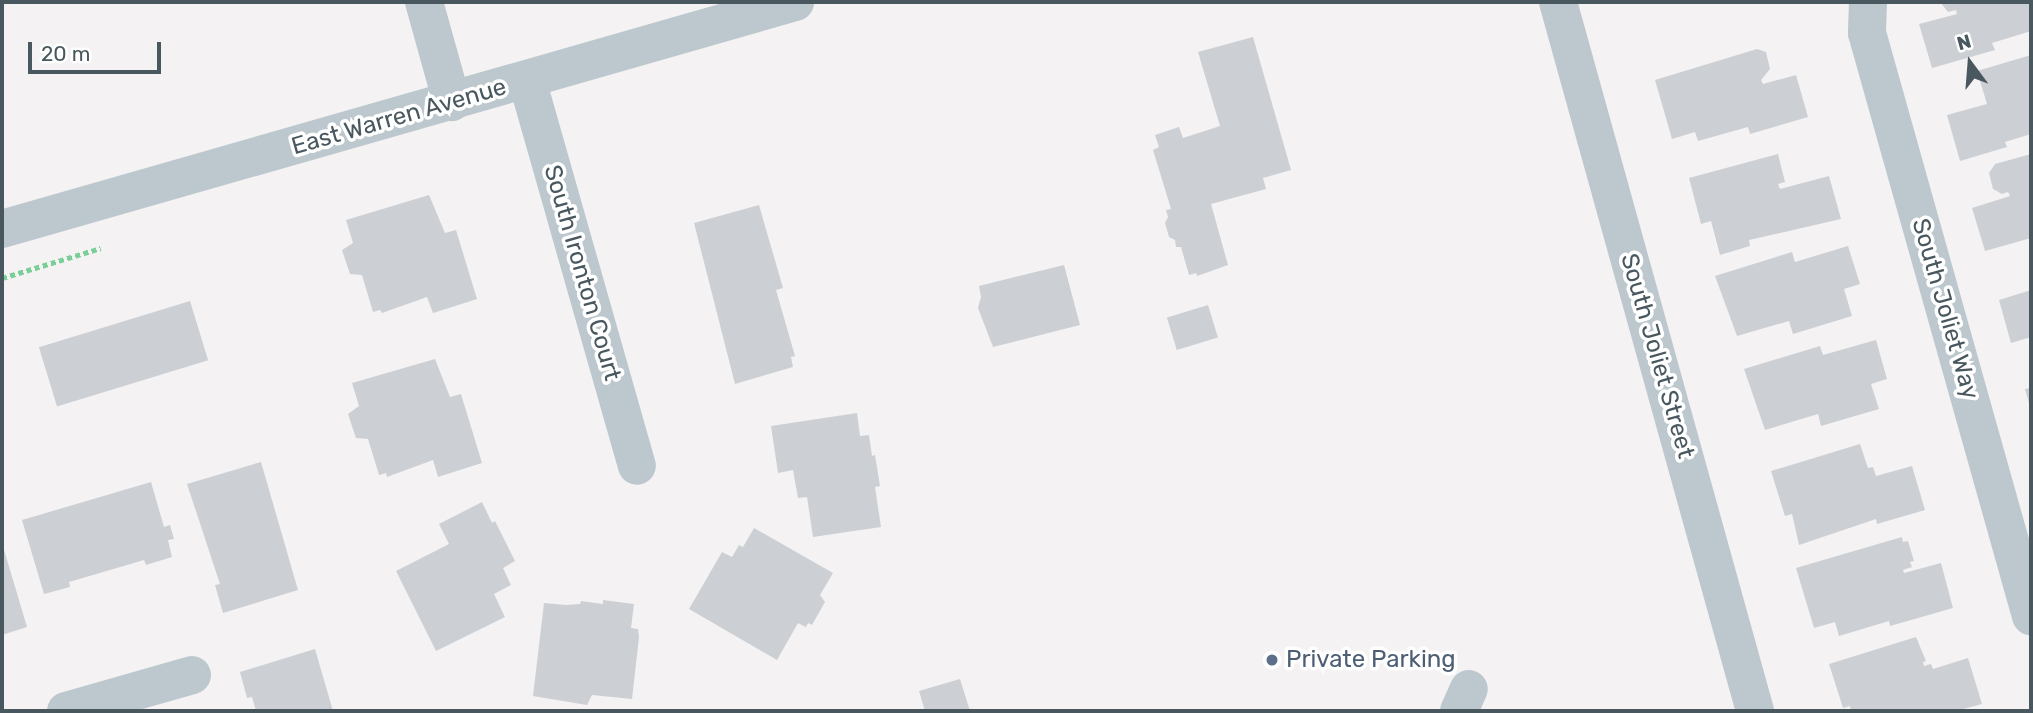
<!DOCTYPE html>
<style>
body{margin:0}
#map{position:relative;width:2033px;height:713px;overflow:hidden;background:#f4f2f2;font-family:Rubik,sans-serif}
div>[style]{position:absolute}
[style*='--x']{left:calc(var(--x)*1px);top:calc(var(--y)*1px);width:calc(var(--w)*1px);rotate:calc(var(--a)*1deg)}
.building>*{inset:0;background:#ccd0d4;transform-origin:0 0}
.path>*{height:4.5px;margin-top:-2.25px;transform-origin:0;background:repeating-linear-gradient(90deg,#7ace98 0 5px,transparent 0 8.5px)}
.minor>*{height:38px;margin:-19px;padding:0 19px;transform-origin:19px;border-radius:19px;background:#bdc8ce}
.dots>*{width:19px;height:19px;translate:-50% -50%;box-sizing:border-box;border:4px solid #fff;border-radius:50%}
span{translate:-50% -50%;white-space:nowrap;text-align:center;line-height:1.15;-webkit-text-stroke:7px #fff;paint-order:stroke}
.street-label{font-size:24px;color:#49585f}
.service-label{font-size:24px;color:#4e5e75}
.left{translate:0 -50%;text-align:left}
.frame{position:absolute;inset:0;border:4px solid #49585f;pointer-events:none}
.north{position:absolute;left:1935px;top:28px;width:70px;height:70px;-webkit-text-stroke:5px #fff;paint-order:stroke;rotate:344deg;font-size:19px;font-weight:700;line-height:28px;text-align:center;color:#49585f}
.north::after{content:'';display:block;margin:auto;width:24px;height:32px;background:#49585f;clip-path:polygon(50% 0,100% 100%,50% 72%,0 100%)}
.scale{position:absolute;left:28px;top:42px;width:133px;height:32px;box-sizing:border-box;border:4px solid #49585f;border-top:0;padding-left:9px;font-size:21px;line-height:24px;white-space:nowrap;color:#49585f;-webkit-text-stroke:5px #fff;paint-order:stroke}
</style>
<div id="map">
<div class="building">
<i style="clip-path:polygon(1940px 2px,2031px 2px,2031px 31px,1992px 43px,1995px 50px,1932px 68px,1919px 24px,1957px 14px,1956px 10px,1948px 12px)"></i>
<i style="clip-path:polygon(1253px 37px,1291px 170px,1263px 178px,1266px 189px,1211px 204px,1228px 265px,1197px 276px,1196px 273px,1189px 275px,1181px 247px,1176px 247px,1175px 240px,1169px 237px,1165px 223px,1168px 217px,1166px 210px,1171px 209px,1153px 150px,1159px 147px,1155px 135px,1179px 127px,1183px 138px,1220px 126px,1198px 52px)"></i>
<i style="clip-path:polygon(1757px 49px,1766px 52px,1770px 69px,1761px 80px,1763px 84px,1796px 75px,1808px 117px,1750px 134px,1748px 127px,1698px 141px,1695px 132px,1672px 139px,1655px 80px)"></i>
<i style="clip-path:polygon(2031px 55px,2031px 134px,2005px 142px,2007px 147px,1960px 161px,1947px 115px,1987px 104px,1977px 71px)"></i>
<i style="clip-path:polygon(1778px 154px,1785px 182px,1778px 184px,1780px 189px,1829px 176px,1841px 219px,1749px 240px,1750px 246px,1720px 255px,1711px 221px,1701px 224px,1689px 178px)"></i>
<i style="clip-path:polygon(2031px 154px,2031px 238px,1985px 251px,1972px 208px,2010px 196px,2008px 192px,2002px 194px,1993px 189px,1989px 173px,1995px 164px)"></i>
<i style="clip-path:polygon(429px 195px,445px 233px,456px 230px,477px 299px,433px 313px,427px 297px,382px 313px,380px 310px,373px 312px,362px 275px,350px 274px,342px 250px,353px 243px,346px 220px)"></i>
<i style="clip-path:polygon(759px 205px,783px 288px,776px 290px,795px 356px,791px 357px,793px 367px,735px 384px,694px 223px)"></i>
<i style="clip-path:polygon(1848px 246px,1860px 284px,1844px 289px,1852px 316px,1793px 334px,1789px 321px,1737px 336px,1715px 276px,1792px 252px,1795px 262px)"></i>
<i style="clip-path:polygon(1064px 265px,1080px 325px,993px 347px,978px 308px,981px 297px,979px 286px)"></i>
<i style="clip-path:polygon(2031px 290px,2031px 337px,2011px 343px,1999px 300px)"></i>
<i style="left:190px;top:301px;width:62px;height:158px;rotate:73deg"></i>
<i style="left:1208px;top:305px;width:34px;height:43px;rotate:73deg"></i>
<i style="clip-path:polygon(1876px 340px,1887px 379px,1871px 384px,1879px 409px,1821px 426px,1818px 414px,1765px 430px,1744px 369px,1820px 346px,1823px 355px)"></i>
<i style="clip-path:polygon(435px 359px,450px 397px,461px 394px,482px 463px,438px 477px,433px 460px,387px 477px,386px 473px,379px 475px,368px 439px,356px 438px,348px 414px,359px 406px,352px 383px)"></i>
<i style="clip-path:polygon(2031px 388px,2031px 410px,2025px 389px)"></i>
<i style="clip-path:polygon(857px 413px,860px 436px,869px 435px,872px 456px,875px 455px,880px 486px,875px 487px,881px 527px,813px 537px,807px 497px,798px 498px,793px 470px,778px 473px,771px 426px)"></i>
<i style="clip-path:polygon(1860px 444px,1868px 468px,1873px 467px,1876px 476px,1912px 466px,1925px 510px,1877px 524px,1876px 519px,1799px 545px,1792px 514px,1785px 516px,1771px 471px)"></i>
<i style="clip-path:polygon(261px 462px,298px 590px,223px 613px,215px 585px,220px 584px,187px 484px)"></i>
<i style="clip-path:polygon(151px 482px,164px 527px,170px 525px,174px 539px,168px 540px,172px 557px,146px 565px,144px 560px,69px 582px,70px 587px,44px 594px,22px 520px)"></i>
<i style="clip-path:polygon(482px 502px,492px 523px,495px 521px,515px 561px,503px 568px,511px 585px,494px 594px,505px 617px,436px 651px,396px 571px,449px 544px,439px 524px)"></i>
<i style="clip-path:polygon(754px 528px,833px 573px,820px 595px,825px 602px,812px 625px,808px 623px,806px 627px,798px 623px,777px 660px,689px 609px,722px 552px,732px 557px,739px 545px,743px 547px)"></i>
<i style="clip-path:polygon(1902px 537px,1903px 542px,1908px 541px,1914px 561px,1910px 562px,1912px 567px,1903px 570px,1904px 573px,1941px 563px,1953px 608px,1890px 626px,1889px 621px,1839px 636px,1835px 622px,1814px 628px,1796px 568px)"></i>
<i style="clip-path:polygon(2px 543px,27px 627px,2px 635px)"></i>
<i style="clip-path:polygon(603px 600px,634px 604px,631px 628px,638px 629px,639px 637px,632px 699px,592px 695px,587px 705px,533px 696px,544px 603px,566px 605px,580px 604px,581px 601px,603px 604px)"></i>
<i style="clip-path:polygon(1916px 637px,1926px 661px,1923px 662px,1924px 666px,1931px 664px,1933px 669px,1968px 658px,1982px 704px,1956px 711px,1851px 711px,1850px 706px,1843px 708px,1829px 664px)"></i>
<i style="clip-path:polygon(315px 649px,333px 711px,256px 711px,252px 697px,247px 698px,240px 672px)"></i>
<i style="clip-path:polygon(960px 679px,970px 711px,925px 711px,919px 691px)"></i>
</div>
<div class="path">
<i style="--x:2;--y:278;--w:103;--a:-16.9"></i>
</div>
<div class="minor">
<i style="--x:424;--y:2;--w:104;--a:74.4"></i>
<i style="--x:1558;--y:2;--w:736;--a:74.47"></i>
<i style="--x:1868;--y:2;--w:31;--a:92"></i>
<i style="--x:1867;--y:33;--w:606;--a:74.29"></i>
<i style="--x:527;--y:80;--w:401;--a:74.1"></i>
<i style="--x:2;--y:229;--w:825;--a:-15.97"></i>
<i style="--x:66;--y:711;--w:131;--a:-15.9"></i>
<i style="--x:1459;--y:711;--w:24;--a:-66"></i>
</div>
<div class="dots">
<i style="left:1272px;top:660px;background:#5c6f8a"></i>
</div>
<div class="street-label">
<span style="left:399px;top:117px;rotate:-16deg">East Warren Avenue</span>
<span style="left:582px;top:273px;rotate:74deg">South Ironton Court</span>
<span style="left:1945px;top:309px;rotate:74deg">South Joliet Way</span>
<span style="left:1657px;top:356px;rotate:74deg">South Joliet Street</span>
</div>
<div class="service-label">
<span class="left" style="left:1286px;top:660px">Private Parking</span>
</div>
<div class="frame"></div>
<div class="north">N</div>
<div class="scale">20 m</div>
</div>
